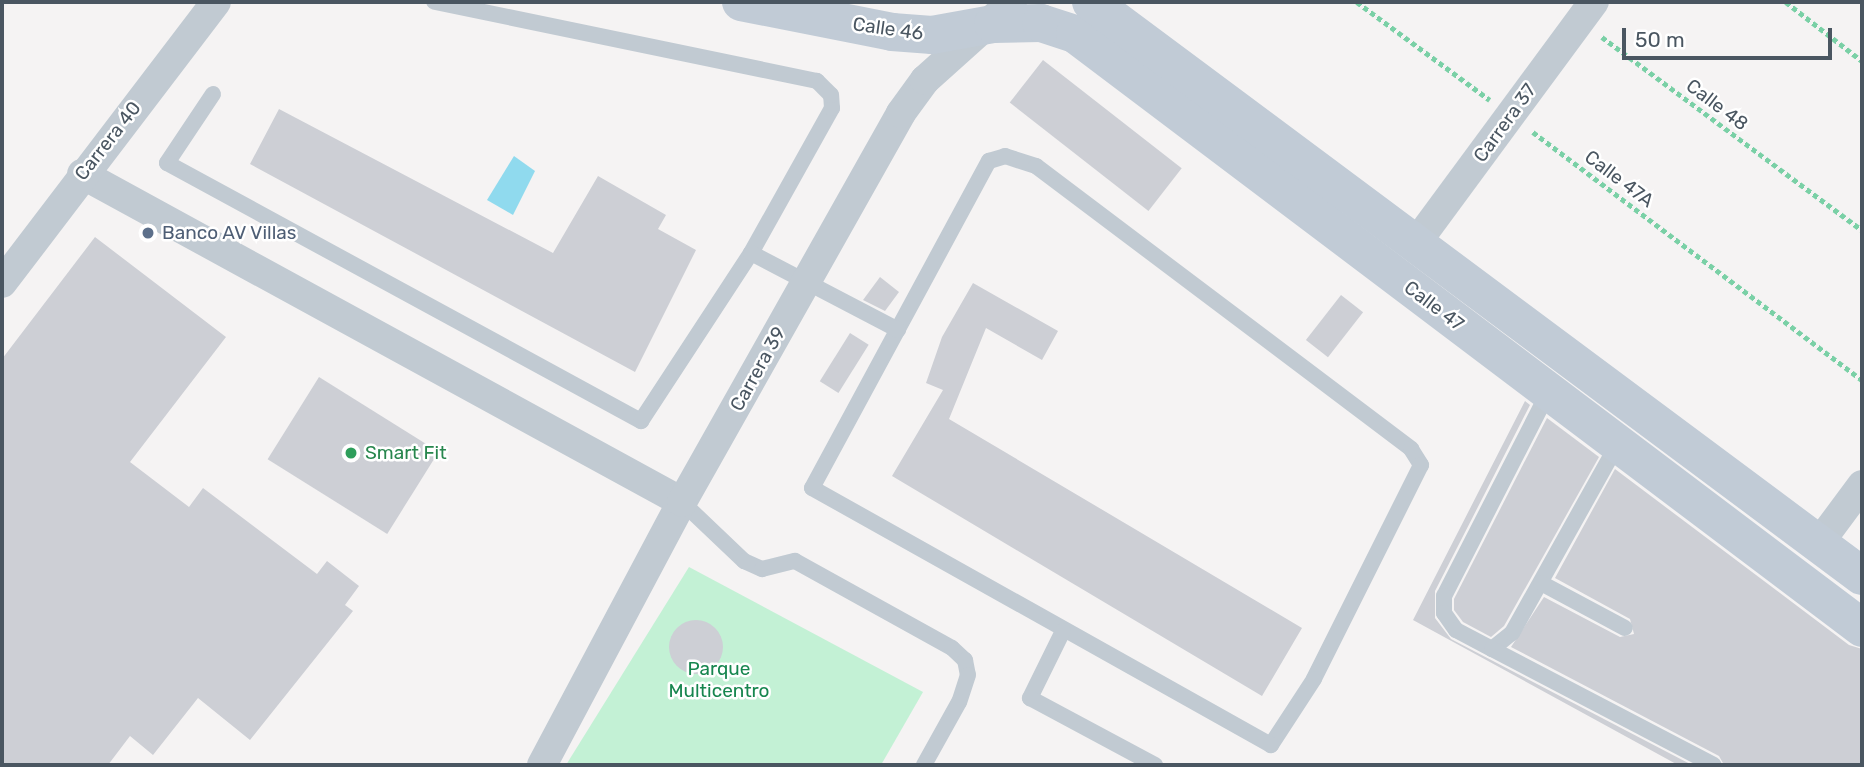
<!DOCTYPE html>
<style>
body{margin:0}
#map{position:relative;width:1864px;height:767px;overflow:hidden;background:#f5f3f3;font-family:Rubik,sans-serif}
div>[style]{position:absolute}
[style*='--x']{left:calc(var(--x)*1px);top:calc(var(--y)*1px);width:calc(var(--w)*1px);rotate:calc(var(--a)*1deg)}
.green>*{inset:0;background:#c3f1d5}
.water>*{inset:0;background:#90daee}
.building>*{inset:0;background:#cdcfd5;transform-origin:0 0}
.round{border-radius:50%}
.path>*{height:4.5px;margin-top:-2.25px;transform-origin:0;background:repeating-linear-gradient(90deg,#7ad0a6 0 5px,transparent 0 8.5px)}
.service>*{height:16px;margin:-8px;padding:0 8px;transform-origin:8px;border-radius:8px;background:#c1cad2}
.minor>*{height:30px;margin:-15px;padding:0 15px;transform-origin:15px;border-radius:15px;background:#c1cad2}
.secondary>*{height:38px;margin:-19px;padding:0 19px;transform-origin:19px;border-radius:19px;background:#c1cbd6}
.dots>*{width:19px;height:19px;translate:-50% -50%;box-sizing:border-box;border:4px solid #fff;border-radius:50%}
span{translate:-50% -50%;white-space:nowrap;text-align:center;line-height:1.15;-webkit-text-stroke:5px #fff;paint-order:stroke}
.street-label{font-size:19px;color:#4a5661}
.service-label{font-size:19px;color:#4e5e75}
.left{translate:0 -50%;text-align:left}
.leisure-label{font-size:19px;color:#27864d}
.park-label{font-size:19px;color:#17864f}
.frame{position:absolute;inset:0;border:4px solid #4a5661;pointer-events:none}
.scale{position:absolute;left:1622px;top:28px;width:210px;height:32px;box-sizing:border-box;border:4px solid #4a5661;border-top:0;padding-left:9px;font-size:21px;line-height:24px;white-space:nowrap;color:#4a5661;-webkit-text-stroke:5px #fff;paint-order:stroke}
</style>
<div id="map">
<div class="green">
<i style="clip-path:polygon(689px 567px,923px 692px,881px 765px,566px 765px)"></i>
</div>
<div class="water">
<i style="clip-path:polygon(514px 156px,535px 171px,513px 215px,487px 200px)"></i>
</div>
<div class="building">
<i style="left:1043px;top:60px;width:176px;height:54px;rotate:38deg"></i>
<i style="clip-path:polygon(279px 109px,553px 253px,598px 176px,666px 215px,658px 229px,696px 250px,635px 372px,250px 164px)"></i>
<i style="clip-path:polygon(95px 237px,226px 337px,130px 462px,189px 507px,203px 488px,317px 574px,327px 561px,359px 586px,345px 605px,353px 611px,250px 740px,198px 698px,153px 755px,130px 736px,108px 765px,2px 765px,2px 359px)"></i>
<i style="clip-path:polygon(880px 277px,899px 292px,885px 311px,863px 300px)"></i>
<i style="clip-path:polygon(973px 283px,1058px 331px,1042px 360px,986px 328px,949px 419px,1302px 628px,1262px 696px,892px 476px,943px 390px,926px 383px,942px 337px)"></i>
<i style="left:1341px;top:295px;width:28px;height:57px;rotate:38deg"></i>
<i style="left:850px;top:333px;width:22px;height:57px;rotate:32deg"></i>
<i style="left:319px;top:377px;width:141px;height:97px;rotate:32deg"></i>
<i style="clip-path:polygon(1525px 401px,1530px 405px,1435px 591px,1435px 618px,1451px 639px,1692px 765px,1678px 765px,1413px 620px)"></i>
<i style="clip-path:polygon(1547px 418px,1599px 457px,1504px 626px,1491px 637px,1463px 622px,1454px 610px,1454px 599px)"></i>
<i style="clip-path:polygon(1615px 469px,1849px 645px,1862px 649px,1862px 765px,1724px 765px,1719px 756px,1511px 647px,1544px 597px,1620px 637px,1634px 634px,1630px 619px,1555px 578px)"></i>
<i class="round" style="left:669px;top:620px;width:54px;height:54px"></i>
</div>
<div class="path">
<i style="--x:1357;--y:2;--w:165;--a:36.4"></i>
<i style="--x:1786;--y:2;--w:96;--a:37.8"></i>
<i style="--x:1602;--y:37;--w:324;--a:36.6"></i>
<i style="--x:1533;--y:132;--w:412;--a:37"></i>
</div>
<div class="service">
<i style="--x:213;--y:94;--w:83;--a:123.7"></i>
<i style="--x:167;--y:163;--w:540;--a:28.56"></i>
<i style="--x:641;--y:421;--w:201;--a:-56.8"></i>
<i style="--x:751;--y:253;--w:166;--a:-60.8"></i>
<i style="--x:832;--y:108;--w:13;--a:-94"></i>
<i style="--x:831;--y:95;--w:20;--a:-135"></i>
<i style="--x:817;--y:81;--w:391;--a:-168.3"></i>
<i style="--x:1005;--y:156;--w:33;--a:18"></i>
<i style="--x:1036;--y:166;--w:470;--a:37"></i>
<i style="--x:1411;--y:449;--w:19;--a:58"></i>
<i style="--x:1421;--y:465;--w:239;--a:116.6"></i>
<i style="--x:1314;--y:679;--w:79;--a:123.1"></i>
<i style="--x:1271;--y:745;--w:526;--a:-150.75"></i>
<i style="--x:812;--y:488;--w:372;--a:-61.6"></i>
<i style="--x:989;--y:161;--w:17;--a:-17"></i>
<i style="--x:751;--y:253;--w:166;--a:27.6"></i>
<i style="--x:1549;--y:391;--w:230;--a:117.1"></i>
<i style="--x:1444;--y:596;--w:17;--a:90"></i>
<i style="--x:1444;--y:613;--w:21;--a:55"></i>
<i style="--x:1456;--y:630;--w:41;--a:27.8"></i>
<i style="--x:1492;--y:649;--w:26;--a:-39"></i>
<i style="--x:1512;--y:633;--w:215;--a:-60.8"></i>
<i style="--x:682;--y:502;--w:86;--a:43.6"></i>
<i style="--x:744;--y:561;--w:20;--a:24"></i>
<i style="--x:762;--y:569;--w:34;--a:-14"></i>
<i style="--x:795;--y:561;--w:179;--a:29"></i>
<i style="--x:952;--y:648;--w:18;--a:43"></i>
<i style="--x:965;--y:660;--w:15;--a:79"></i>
<i style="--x:968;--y:675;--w:28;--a:108"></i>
<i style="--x:959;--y:702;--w:72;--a:119.1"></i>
<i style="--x:1541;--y:583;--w:95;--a:28.2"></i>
<i style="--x:1063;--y:631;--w:75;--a:116.2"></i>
<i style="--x:1030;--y:698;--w:142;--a:28.2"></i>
<i style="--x:1492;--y:649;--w:250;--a:27.6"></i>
</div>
<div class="minor">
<i style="--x:82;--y:174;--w:684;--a:28.66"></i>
<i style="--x:1416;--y:243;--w:300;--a:-53.6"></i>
<i style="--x:2;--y:283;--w:353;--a:-52.7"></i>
<i style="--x:1819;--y:543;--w:72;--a:-53.4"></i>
<i style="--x:542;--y:765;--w:298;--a:-62"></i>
<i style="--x:682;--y:502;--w:446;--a:-60.6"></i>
<i style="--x:901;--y:113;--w:41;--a:-54"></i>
<i style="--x:925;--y:80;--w:117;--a:-41.9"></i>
</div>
<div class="secondary">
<i style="--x:741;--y:2;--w:154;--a:11.2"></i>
<i style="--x:892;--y:32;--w:40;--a:4.3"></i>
<i style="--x:932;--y:35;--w:62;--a:-10.2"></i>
<i style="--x:993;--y:24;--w:48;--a:-1.2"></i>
<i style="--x:1041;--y:23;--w:36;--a:18"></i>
<i style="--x:1075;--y:34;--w:986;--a:37.04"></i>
<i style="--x:1091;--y:2;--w:961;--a:36.67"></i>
</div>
<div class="dots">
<i style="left:148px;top:233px;background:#5c6f8a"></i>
<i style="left:351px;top:453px;background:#2e9e5b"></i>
</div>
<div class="street-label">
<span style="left:888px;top:29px;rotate:8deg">Calle 46</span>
<span style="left:1717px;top:105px;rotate:37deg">Calle 48</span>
<span style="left:1505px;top:123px;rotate:-54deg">Carrera 37</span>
<span style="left:108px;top:141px;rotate:-52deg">Carrera 40</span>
<span style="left:1619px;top:179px;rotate:37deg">Calle 47A</span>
<span style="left:1434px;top:306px;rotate:37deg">Calle 47</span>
<span style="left:758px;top:369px;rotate:-61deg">Carrera 39</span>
</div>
<div class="service-label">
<span class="left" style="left:162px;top:233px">Banco AV Villas</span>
</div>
<div class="leisure-label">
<span class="left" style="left:365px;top:453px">Smart Fit</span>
</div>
<div class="park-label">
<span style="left:719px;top:680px">Parque<br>Multicentro</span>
</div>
<div class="frame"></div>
<div class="scale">50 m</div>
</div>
